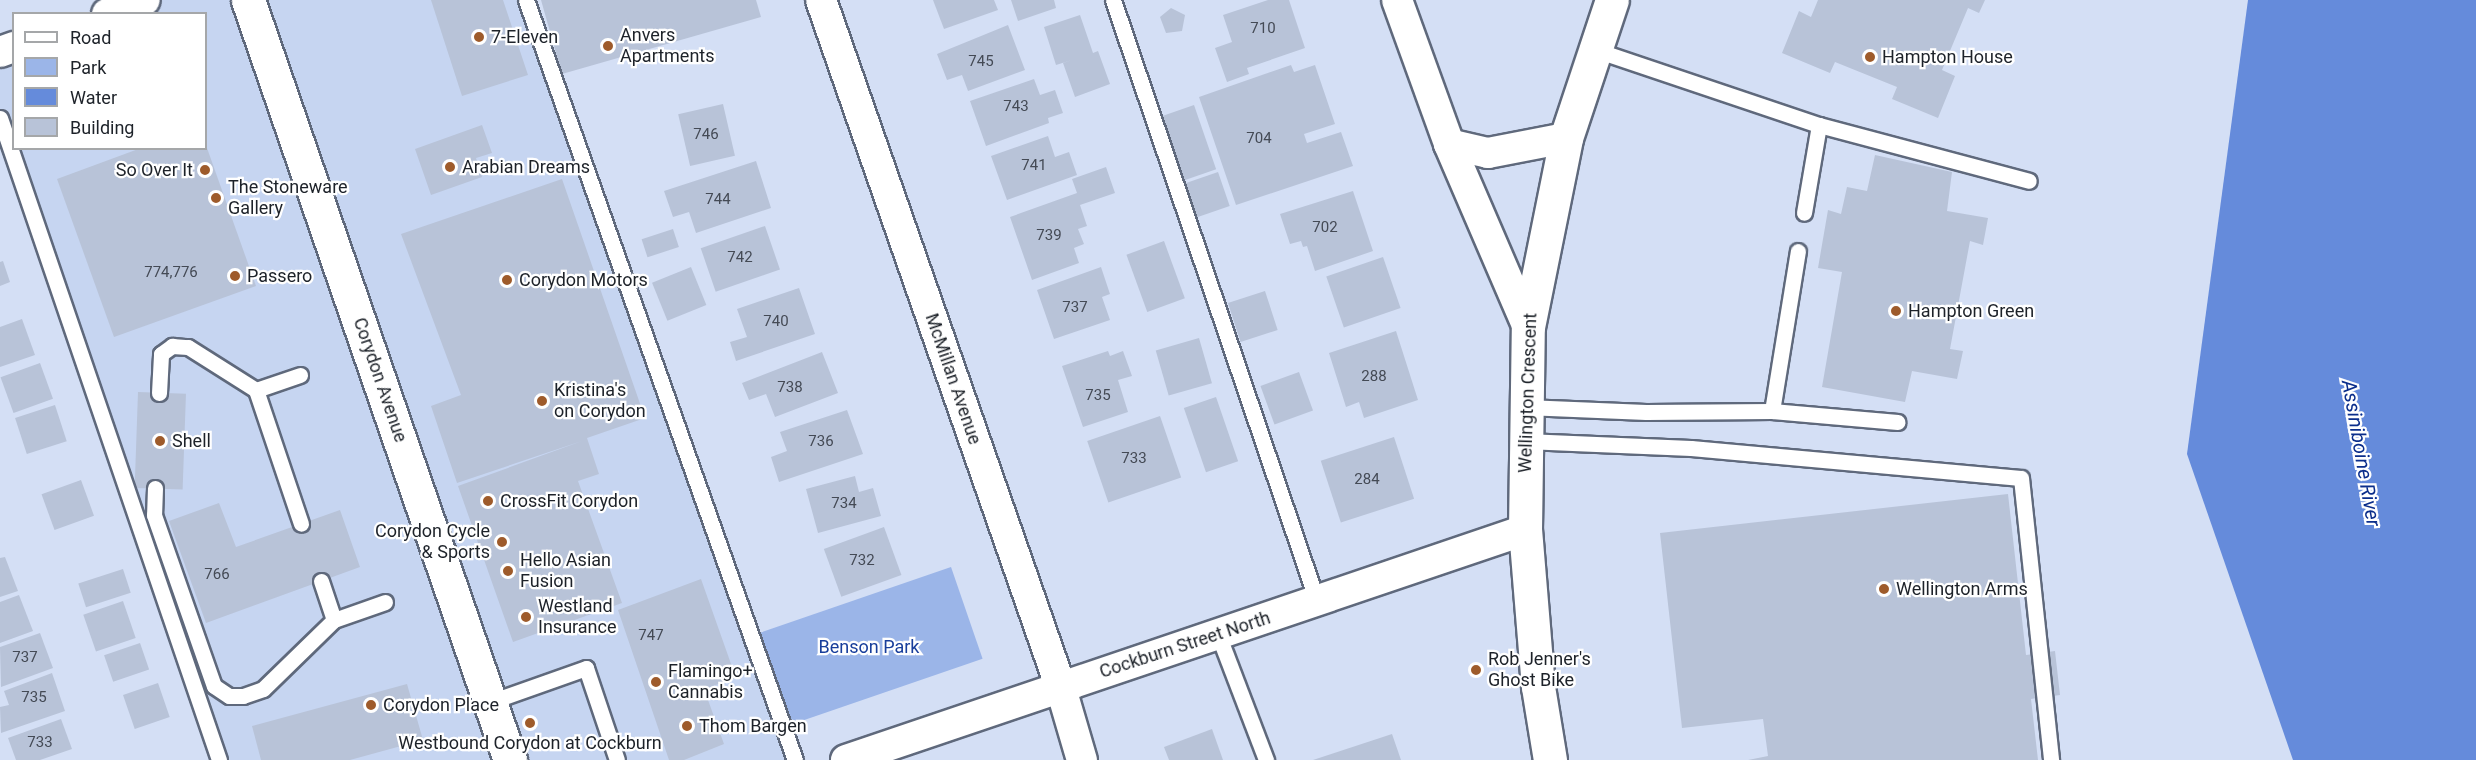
<!DOCTYPE html>
<style>
body{margin:0}
#map{position:relative;width:2476px;height:760px;overflow:hidden;background:#d4dff5;font-family:Roboto,sans-serif}
div>[style]{position:absolute}
[style*='--x']{left:calc(var(--x)*1px);top:calc(var(--y)*1px);width:calc(var(--w)*1px);rotate:calc(var(--a)*1deg)}
.built>*{inset:0;background:#c6d5f1}
.green>*{inset:0;background:#9bb5e8;transform-origin:0 0}
.water>*{inset:0;background:#658bdb}
.building>*{inset:0;background:#b8c3d8;transform-origin:0 0}
.roads{filter:drop-shadow(2px 0 #5f697c) drop-shadow(-2px 0 #5f697c) drop-shadow(0 2px #5f697c) drop-shadow(0 -2px #5f697c)}
.lane>*{height:15px;margin:-7.5px;padding:0 7.5px;transform-origin:7.5px;border-radius:7.5px;background:#fff}
.street>*{height:30px;margin:-15px;padding:0 15px;transform-origin:15px;border-radius:15px;background:#fff}
.secondary>*{height:33px;margin:-16.5px;padding:0 16.5px;transform-origin:16.5px;border-radius:16.5px;background:#fff}
.dots>*{width:16px;height:16px;translate:-50% -50%;box-sizing:border-box;border:3px solid #fff;border-radius:50%}
span{translate:-50% -50%;white-space:nowrap;text-align:center;line-height:1.15;-webkit-text-stroke:4.5px #fff;paint-order:stroke}
.number-label{font-size:15px;color:#444a55}
.number-label span{-webkit-text-stroke-width:0}
.poi-label{font-size:18px;color:#1d2229}
.left{translate:0 -50%;text-align:left}
.right{translate:-100% -50%;text-align:right}
.street-label{font-size:18px;color:#1d2229}
.park-label{font-size:18px;color:#183e9b}
.water-label{font-size:20px;color:#0b2e8b;font-style:italic}
.legend{position:absolute;left:12px;top:12px;width:195px;height:138px;box-sizing:border-box;background:#fff;border:2px solid #a5a7a9;margin:0;padding:8px 10px;list-style:none;font-size:18px;color:#1d2229}
.legend li{display:flex;align-items:center;gap:12px;height:30px}
.legend b{width:30px;border:2px solid #a5a7a9}
</style>
<div id="map">
<div class="built">
<i style="clip-path:polygon(150px 0,526px 0,794px 760px,219px 760px,0 118px,0 53px,13px 48px,14px 148px,206px 148px,206px 14px,112px 13px)"></i>
</div>
<div class="green">
<i style="left:951px;top:567px;width:97px;height:207px;rotate:71deg"></i>
</div>
<div class="water">
<i style="clip-path:polygon(2248px 0,2476px 0,2476px 760px,2293px 760px,2187px 454px)"></i>
</div>
<div class="building">
<i style="clip-path:polygon(431px 0,503px 0,528px 75px,462px 96px)"></i>
<i style="clip-path:polygon(541px 0,756px 0,761px 17px,562px 74px)"></i>
<i style="clip-path:polygon(933px 0,994px 0,998px 10px,944px 29px)"></i>
<i style="clip-path:polygon(1011px 0,1054px 0,1056px 8px,1018px 21px)"></i>
<i style="clip-path:polygon(1268px 0,1289px 0,1305px 48px,1247px 68px,1249px 74px,1227px 82px,1215px 48px,1232px 42px,1223px 15px)"></i>
<i style="clip-path:polygon(1818px 0,1985px 0,1979px 13px,1968px 8px,1942px 70px,1955px 76px,1938px 118px,1892px 99px,1897px 87px,1835px 62px,1830px 73px,1782px 53px,1799px 11px,1811px 17px)"></i>
<i style="clip-path:polygon(1171px 8px,1185px 15px,1182px 31px,1166px 33px,1160px 17px)"></i>
<i style="clip-path:polygon(1080px 15px,1093px 53px,1098px 51px,1110px 84px,1075px 97px,1063px 63px,1072px 60px,1056px 65px,1044px 27px)"></i>
<i style="clip-path:polygon(1008px 25px,1025px 70px,968px 91px,962px 75px,947px 80px,937px 54px)"></i>
<i style="clip-path:polygon(1291px 65px,1294px 72px,1315px 65px,1335px 124px,1304px 134px,1307px 143px,1341px 132px,1353px 166px,1236px 205px,1199px 97px)"></i>
<i style="clip-path:polygon(1034px 79px,1040px 95px,1055px 90px,1063px 113px,1048px 118px,1049px 123px,986px 146px,970px 101px)"></i>
<i style="left:723px;top:104px;width:53px;height:46px;rotate:77deg"></i>
<i style="left:1194px;top:105px;width:68px;height:35px;rotate:71deg"></i>
<i style="clip-path:polygon(482px 125px,492px 153px,476px 158px,482px 177px,431px 195px,415px 149px)"></i>
<i style="clip-path:polygon(1048px 136px,1055px 157px,1069px 152px,1077px 175px,1007px 200px,991px 156px)"></i>
<i style="clip-path:polygon(141px 148px,207px 148px,256px 286px,114px 337px,57px 179px)"></i>
<i style="clip-path:polygon(1875px 155px,1952px 172px,1947px 211px,1988px 218px,1983px 245px,1970px 241px,1950px 349px,1963px 351px,1957px 379px,1912px 371px,1905px 402px,1822px 387px,1842px 272px,1818px 268px,1828px 210px,1841px 214px,1847px 187px,1867px 191px)"></i>
<i style="clip-path:polygon(756px 161px,771px 208px,696px 233px,689px 212px,673px 217px,664px 191px)"></i>
<i style="clip-path:polygon(1106px 167px,1115px 193px,1080px 205px,1087px 226px,1078px 229px,1084px 244px,1074px 248px,1079px 263px,1032px 280px,1010px 217px,1077px 193px,1072px 179px)"></i>
<i style="left:1218px;top:172px;width:36px;height:36px;rotate:71deg"></i>
<i style="clip-path:polygon(562px 179px,645px 418px,587px 438px,599px 474px,578px 481px,622px 603px,513px 642px,458px 486px,582px 441px,457px 483px,431px 406px,461px 395px,401px 234px)"></i>
<i style="clip-path:polygon(1353px 191px,1373px 251px,1315px 271px,1307px 246px,1303px 247px,1301px 241px,1290px 244px,1280px 214px)"></i>
<i style="left:765px;top:226px;width:46px;height:68px;rotate:71deg"></i>
<i style="left:673px;top:229px;width:19px;height:33px;rotate:72deg"></i>
<i style="left:1164px;top:241px;width:61px;height:40px;rotate:70deg"></i>
<i style="left:1383px;top:257px;width:54px;height:60px;rotate:71deg"></i>
<i style="clip-path:polygon(3px 261px,10px 282px,0 286px,0 262px)"></i>
<i style="left:691px;top:267px;width:41px;height:42px;rotate:68deg"></i>
<i style="clip-path:polygon(1101px 267px,1110px 294px,1102px 297px,1110px 320px,1054px 339px,1037px 290px)"></i>
<i style="clip-path:polygon(799px 288px,815px 334px,736px 361px,730px 342px,747px 337px,737px 309px)"></i>
<i style="left:1265px;top:291px;width:41px;height:39px;rotate:72deg"></i>
<i style="clip-path:polygon(22px 319px,35px 355px,0 367px,0 327px)"></i>
<i style="clip-path:polygon(1396px 331px,1418px 400px,1364px 418px,1359px 402px,1346px 407px,1329px 353px)"></i>
<i style="left:1199px;top:338px;width:47px;height:45px;rotate:74deg"></i>
<i style="clip-path:polygon(1108px 351px,1110px 356px,1123px 351px,1132px 376px,1118px 380px,1128px 412px,1083px 427px,1062px 366px)"></i>
<i style="clip-path:polygon(822px 352px,838px 393px,775px 417px,766px 394px,749px 400px,742px 383px)"></i>
<i style="left:40px;top:363px;width:38px;height:42px;rotate:70deg"></i>
<i style="left:1299px;top:372px;width:41px;height:41px;rotate:70deg"></i>
<i style="left:138px;top:392px;width:48px;height:96px;rotate:2deg"></i>
<i style="left:1216px;top:397px;width:68px;height:34px;rotate:71deg"></i>
<i style="left:55px;top:405px;width:38px;height:42px;rotate:72deg"></i>
<i style="clip-path:polygon(847px 410px,863px 454px,779px 482px,771px 457px,787px 451px,780px 432px)"></i>
<i style="left:1160px;top:416px;width:65px;height:77px;rotate:71deg"></i>
<i style="left:1394px;top:437px;width:65px;height:77px;rotate:72deg"></i>
<i style="clip-path:polygon(855px 476px,859px 492px,873px 488px,881px 516px,818px 533px,806px 489px)"></i>
<i style="left:81px;top:480px;width:38px;height:42px;rotate:70deg"></i>
<i style="clip-path:polygon(2008px 494px,2026px 655px,2055px 651px,2060px 695px,2031px 699px,2038px 760px,1748px 760px,1768px 756px,1763px 719px,1682px 728px,1660px 533px)"></i>
<i style="clip-path:polygon(219px 503px,236px 547px,340px 510px,360px 567px,206px 623px,169px 521px)"></i>
<i style="left:884px;top:527px;width:51px;height:64px;rotate:70deg"></i>
<i style="clip-path:polygon(5px 557px,18px 591px,0 597px,0 558px)"></i>
<i style="left:123px;top:569px;width:25px;height:47px;rotate:72deg"></i>
<i style="clip-path:polygon(701px 579px,736px 678px,704px 689px,724px 744px,684px 760px,669px 760px,618px 610px)"></i>
<i style="clip-path:polygon(19px 595px,33px 631px,0 643px,0 602px)"></i>
<i style="left:123px;top:601px;width:39px;height:42px;rotate:71deg"></i>
<i style="clip-path:polygon(40px 633px,53px 668px,1px 687px,0 647px)"></i>
<i style="left:140px;top:643px;width:28px;height:38px;rotate:71deg"></i>
<i style="clip-path:polygon(52px 673px,65px 711px,1px 733px,0 707px,9px 705px,4px 691px)"></i>
<i style="left:158px;top:683px;width:36px;height:37px;rotate:71deg"></i>
<i style="clip-path:polygon(407px 684px,423px 740px,350px 760px,261px 760px,252px 726px)"></i>
<i style="clip-path:polygon(61px 719px,72px 749px,40px 760px,16px 760px,8px 738px)"></i>
<i style="clip-path:polygon(1212px 729px,1223px 760px,1169px 760px,1164px 747px)"></i>
<i style="clip-path:polygon(1392px 734px,1401px 760px,1313px 760px)"></i>
</div>
<div class="roads">
<div class="lane">
<i style="--x:526;--y:0;--w:806;--a:70.51"></i>
<i style="--x:1113;--y:0;--w:635;--a:71.25"></i>
<i style="--x:1593;--y:49;--w:238;--a:18.6"></i>
<i style="--x:1819;--y:125;--w:89;--a:99.7"></i>
<i style="--x:0;--y:118;--w:678;--a:71.16"></i>
<i style="--x:1819;--y:125;--w:217;--a:14.9"></i>
<i style="--x:300;--y:375;--w:46;--a:161.2"></i>
<i style="--x:256;--y:390;--w:141;--a:71.4"></i>
<i style="--x:159;--y:393;--w:39;--a:-87"></i>
<i style="--x:161;--y:354;--w:14;--a:-36"></i>
<i style="--x:172;--y:346;--w:16;--a:4"></i>
<i style="--x:188;--y:347;--w:80;--a:32.3"></i>
<i style="--x:1525;--y:407;--w:121;--a:2.4"></i>
<i style="--x:1646;--y:412;--w:126;--a:-0.5"></i>
<i style="--x:1772;--y:411;--w:162;--a:-80.8"></i>
<i style="--x:1772;--y:411;--w:126;--a:5"></i>
<i style="--x:1525;--y:441;--w:166;--a:2.4"></i>
<i style="--x:1691;--y:448;--w:331;--a:5.2"></i>
<i style="--x:2021;--y:478;--w:284;--a:83.9"></i>
<i style="--x:155;--y:488;--w:27;--a:92"></i>
<i style="--x:154;--y:515;--w:181;--a:70.7"></i>
<i style="--x:214;--y:686;--w:18;--a:34"></i>
<i style="--x:229;--y:696;--w:14;--a:0"></i>
<i style="--x:243;--y:696;--w:21;--a:-19"></i>
<i style="--x:263;--y:689;--w:99;--a:-44.2"></i>
<i style="--x:321;--y:581;--w:41;--a:71.6"></i>
<i style="--x:334;--y:620;--w:54;--a:-19.4"></i>
<i style="--x:1218;--y:634;--w:135;--a:69.1"></i>
<i style="--x:490;--y:702;--w:102;--a:-19.5"></i>
<i style="--x:586;--y:668;--w:97;--a:71.4"></i>
</div>
<div class="street">
<i style="--x:821;--y:0;--w:725;--a:70.77"></i>
<i style="--x:1060;--y:685;--w:78;--a:73.7"></i>
<i style="--x:1397;--y:0;--w:153;--a:70.1"></i>
<i style="--x:1449;--y:144;--w:199;--a:66.7"></i>
<i style="--x:107;--y:14;--w:40;--a:-20.2"></i>
<i style="--x:0;--y:52;--w:15;--a:-20"></i>
<i style="--x:1449;--y:144;--w:40;--a:13"></i>
<i style="--x:1488;--y:153;--w:79;--a:-10.9"></i>
<i style="--x:846;--y:760;--w:717;--a:-18.71"></i>
</div>
<div class="secondary">
<i style="--x:248;--y:0;--w:804;--a:70.98"></i>
<i style="--x:1550;--y:760;--w:74;--a:-99.3"></i>
<i style="--x:1538;--y:687;--w:158;--a:-94.7"></i>
<i style="--x:1525;--y:530;--w:203;--a:-89.2"></i>
<i style="--x:1528;--y:327;--w:193;--a:-78.6"></i>
<i style="--x:1566;--y:138;--w:145;--a:-71.6"></i>
</div>
</div>
<div class="dots">
<i style="left:479px;top:37px;background:#9e5b2b"></i>
<i style="left:608px;top:46px;background:#9e5b2b"></i>
<i style="left:1870px;top:57px;background:#9e5b2b"></i>
<i style="left:450px;top:167px;background:#9e5b2b"></i>
<i style="left:205px;top:170px;background:#9e5b2b"></i>
<i style="left:216px;top:198px;background:#9e5b2b"></i>
<i style="left:235px;top:276px;background:#9e5b2b"></i>
<i style="left:507px;top:280px;background:#9e5b2b"></i>
<i style="left:1896px;top:311px;background:#9e5b2b"></i>
<i style="left:542px;top:401px;background:#9e5b2b"></i>
<i style="left:160px;top:441px;background:#9e5b2b"></i>
<i style="left:488px;top:501px;background:#9e5b2b"></i>
<i style="left:502px;top:542px;background:#9e5b2b"></i>
<i style="left:508px;top:571px;background:#9e5b2b"></i>
<i style="left:1884px;top:589px;background:#9e5b2b"></i>
<i style="left:526px;top:617px;background:#9e5b2b"></i>
<i style="left:1476px;top:670px;background:#9e5b2b"></i>
<i style="left:656px;top:682px;background:#9e5b2b"></i>
<i style="left:371px;top:705px;background:#9e5b2b"></i>
<i style="left:530px;top:723px;background:#9e5b2b"></i>
<i style="left:687px;top:726px;background:#9e5b2b"></i>
</div>
<div class="number-label">
<span style="left:1263px;top:29px">710</span>
<span style="left:981px;top:62px">745</span>
<span style="left:1016px;top:107px">743</span>
<span style="left:706px;top:135px">746</span>
<span style="left:1259px;top:139px">704</span>
<span style="left:1034px;top:166px">741</span>
<span style="left:718px;top:200px">744</span>
<span style="left:1325px;top:228px">702</span>
<span style="left:1049px;top:236px">739</span>
<span style="left:740px;top:258px">742</span>
<span style="left:171px;top:273px">774,776</span>
<span style="left:1075px;top:308px">737</span>
<span style="left:776px;top:322px">740</span>
<span style="left:1374px;top:377px">288</span>
<span style="left:790px;top:388px">738</span>
<span style="left:1098px;top:396px">735</span>
<span style="left:821px;top:442px">736</span>
<span style="left:1134px;top:459px">733</span>
<span style="left:1367px;top:480px">284</span>
<span style="left:844px;top:504px">734</span>
<span style="left:862px;top:561px">732</span>
<span style="left:217px;top:575px">766</span>
<span style="left:651px;top:636px">747</span>
<span style="left:25px;top:658px">737</span>
<span style="left:34px;top:698px">735</span>
<span style="left:40px;top:743px">733</span>
</div>
<div class="poi-label">
<span class="left" style="left:620px;top:46px">Anvers<br>Apartments</span>
<span class="left" style="left:491px;top:37px">7-Eleven</span>
<span class="left" style="left:1882px;top:57px">Hampton House</span>
<span class="left" style="left:462px;top:167px">Arabian Dreams</span>
<span class="right" style="left:193px;top:170px">So Over It</span>
<span class="left" style="left:228px;top:198px">The Stoneware<br>Gallery</span>
<span class="left" style="left:247px;top:276px">Passero</span>
<span class="left" style="left:519px;top:280px">Corydon Motors</span>
<span class="left" style="left:1908px;top:311px">Hampton Green</span>
<span class="left" style="left:554px;top:401px">Kristina's<br>on Corydon</span>
<span class="left" style="left:172px;top:441px">Shell</span>
<span class="left" style="left:500px;top:501px">CrossFit Corydon</span>
<span class="right" style="left:490px;top:542px">Corydon Cycle<br>&amp; Sports</span>
<span class="left" style="left:520px;top:571px">Hello Asian<br>Fusion</span>
<span class="left" style="left:1896px;top:589px">Wellington Arms</span>
<span class="left" style="left:538px;top:617px">Westland<br>Insurance</span>
<span class="left" style="left:1488px;top:670px">Rob Jenner's<br>Ghost Bike</span>
<span class="left" style="left:668px;top:682px">Flamingo+<br>Cannabis</span>
<span class="left" style="left:383px;top:705px">Corydon Place</span>
<span class="left" style="left:699px;top:726px">Thom Bargen</span>
<span style="left:530px;top:743px">Westbound Corydon at Cockburn</span>
</div>
<div class="street-label">
<span style="left:953px;top:379px;rotate:71deg">McMillan Avenue</span>
<span style="left:380px;top:380px;rotate:71deg">Corydon Avenue</span>
<span style="left:1528px;top:393px;rotate:-88deg">Wellington Crescent</span>
<span style="left:1185px;top:645px;rotate:-18deg">Cockburn Street North</span>
</div>
<div class="park-label">
<span style="left:869px;top:647px">Benson Park</span>
</div>
<div class="water-label">
<span style="left:2361px;top:453px;rotate:80deg">Assiniboine River</span>
</div>
<ul class="legend">
<li><b style="height:8px;background:#fff"></b>Road</li>
<li><b style="height:16px;background:#9bb5e8"></b>Park</li>
<li><b style="height:16px;background:#658bdb"></b>Water</li>
<li><b style="height:16px;background:#b8c3d8"></b>Building</li>
</ul>
</div>
